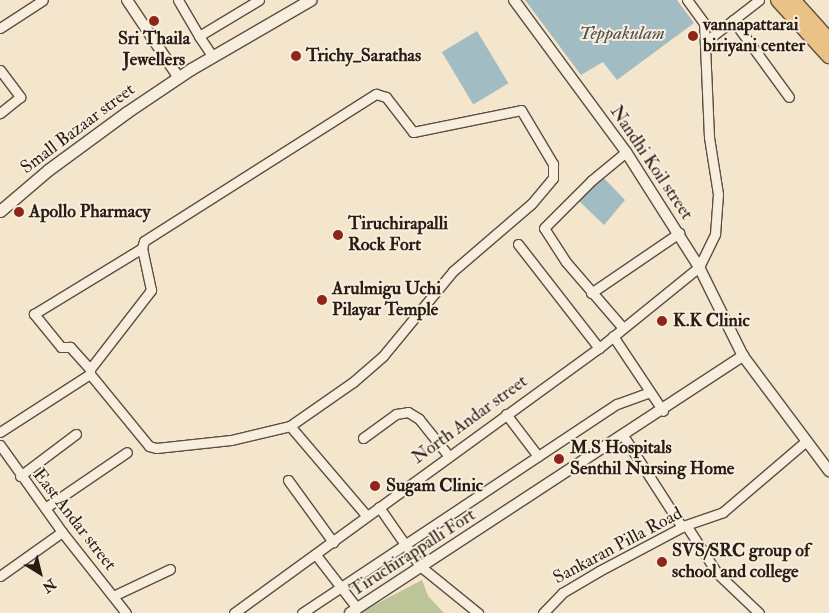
<!DOCTYPE html>
<style>
body{margin:0}
#map{position:relative;width:829px;height:613px;overflow:hidden;background:#f4e5cd;font-family:"IM FELL Double Pica",serif}
div>[style]{position:absolute}
[style*='--x']{left:calc(var(--x)*1px);top:calc(var(--y)*1px);width:calc(var(--w)*1px);rotate:calc(var(--a)*1deg)}
.green>*{inset:0;background:#bcc498}
.water>*{inset:0;background:#a2bcc3;transform-origin:0 0}
.roads{filter:drop-shadow(1px 0 #5c4e42) drop-shadow(-1px 0 #5c4e42) drop-shadow(0 1px #5c4e42) drop-shadow(0 -1px #5c4e42)}
.minor>*{height:9px;margin:-4.5px;padding:0 4.5px;transform-origin:4.5px;border-radius:4.5px;background:#f8eede}
.tertiary>*{height:10px;margin:-5px;padding:0 5px;transform-origin:5px;border-radius:5px;background:#f8eede}
.secondary>*{height:11px;margin:-5.5px;padding:0 5.5px;transform-origin:5.5px;border-radius:5.5px;background:#f8eede}
.primary>*{height:14px;margin:-7px;padding:0 7px;transform-origin:7px;border-radius:7px;background:#eac286}
.dots>*{width:14px;height:14px;translate:-50% -50%;box-sizing:border-box;border:2px solid #f8eede;border-radius:50%}
span{translate:-50% -50%;white-space:nowrap;text-align:center;line-height:1.15;-webkit-text-stroke:4px #f8eede;paint-order:stroke}
.poi-label{font-size:18px;color:#291c14;font-weight:700}
.left{translate:0 -50%;text-align:left}
.street-label{font-size:18px;color:#291c14}
.water-label{font-size:19px;color:#535451;font-style:italic}
.north{position:absolute;left:15px;top:548px;width:50px;height:50px;-webkit-text-stroke:4px #f8eede;paint-order:stroke;rotate:144deg;font-size:14px;font-weight:700;line-height:20px;text-align:center;color:#291c14}
.north::after{content:'';display:block;margin:auto;width:18px;height:22px;background:#291c14;clip-path:polygon(50% 0,100% 100%,50% 72%,0 100%)}
</style>
<div id="map">
<div class="green">
<i style="clip-path:polygon(422px 580px,428px 596px,444px 613px,359px 613px)"></i>
</div>
<div class="water">
<i style="clip-path:polygon(525px 0,677px 0,694px 23px,617px 80px,603px 62px,581px 75px)"></i>
<i style="left:477px;top:31px;width:61px;height:41px;rotate:59deg"></i>
<i style="clip-path:polygon(600px 174px,625px 200px,604px 225px,578px 200px)"></i>
</div>
<div class="roads">
<div class="minor">
<i style="--x:178;--y:0;--w:42;--a:59.7"></i>
<i style="--x:733;--y:20;--w:95;--a:54"></i>
<i style="--x:0;--y:28;--w:51;--a:-33.1"></i>
<i style="--x:706;--y:41;--w:67;--a:-37.7"></i>
<i style="--x:213;--y:57;--w:25;--a:-124"></i>
<i style="--x:199;--y:36;--w:70;--a:-31"></i>
<i style="--x:0;--y:70;--w:34;--a:53"></i>
<i style="--x:20;--y:97;--w:26;--a:141"></i>
<i style="--x:518;--y:244;--w:132;--a:52.1"></i>
<i style="--x:591;--y:293;--w:107;--a:-34.3"></i>
<i style="--x:623;--y:328;--w:87;--a:-130.8"></i>
<i style="--x:566;--y:262;--w:40;--a:-122.9"></i>
<i style="--x:544;--y:228;--w:68;--a:-45"></i>
<i style="--x:592;--y:180;--w:44;--a:-39.5"></i>
<i style="--x:613;--y:336;--w:90;--a:56.3"></i>
<i style="--x:90;--y:369;--w:30;--a:-132"></i>
<i style="--x:70;--y:347;--w:9;--a:180"></i>
<i style="--x:61;--y:347;--w:43;--a:-129.3"></i>
<i style="--x:34;--y:314;--w:127;--a:-31.4"></i>
<i style="--x:506;--y:414;--w:53;--a:52.7"></i>
<i style="--x:290;--y:426;--w:118;--a:49.5"></i>
<i style="--x:0;--y:432;--w:107;--a:-32.8"></i>
<i style="--x:90;--y:374;--w:5;--a:-90"></i>
<i style="--x:90;--y:369;--w:100;--a:-52.3"></i>
<i style="--x:151;--y:290;--w:43;--a:-102.1"></i>
<i style="--x:142;--y:248;--w:7;--a:-74"></i>
<i style="--x:144;--y:241;--w:275;--a:-32.4"></i>
<i style="--x:376;--y:94;--w:10;--a:17"></i>
<i style="--x:386;--y:97;--w:44;--a:52.4"></i>
<i style="--x:413;--y:132;--w:110;--a:-11.5"></i>
<i style="--x:521;--y:110;--w:63;--a:59.3"></i>
<i style="--x:553;--y:164;--w:14;--a:90"></i>
<i style="--x:553;--y:178;--w:34;--a:130"></i>
<i style="--x:531;--y:204;--w:103;--a:139.3"></i>
<i style="--x:453;--y:271;--w:110;--a:129.5"></i>
<i style="--x:383;--y:356;--w:40;--a:139"></i>
<i style="--x:353;--y:382;--w:77;--a:145.1"></i>
<i style="--x:290;--y:426;--w:61;--a:166.7"></i>
<i style="--x:231;--y:440;--w:75;--a:173.9"></i>
<i style="--x:156;--y:448;--w:7;--a:-164"></i>
<i style="--x:149;--y:446;--w:93;--a:-129.3"></i>
<i style="--x:624;--y:437;--w:107;--a:57.2"></i>
<i style="--x:363;--y:438;--w:41;--a:-36"></i>
<i style="--x:396;--y:414;--w:12;--a:-9"></i>
<i style="--x:408;--y:412;--w:13;--a:32"></i>
<i style="--x:419;--y:419;--w:46;--a:51.1"></i>
<i style="--x:0;--y:445;--w:107;--a:54.5"></i>
<i style="--x:62;--y:532;--w:103;--a:51.7"></i>
<i style="--x:20;--y:476;--w:70;--a:-36.9"></i>
<i style="--x:288;--y:480;--w:77;--a:54"></i>
<i style="--x:379;--y:507;--w:72;--a:55.2"></i>
<i style="--x:420;--y:566;--w:75;--a:39"></i>
<i style="--x:45;--y:508;--w:99;--a:-34.3"></i>
<i style="--x:686;--y:525;--w:57;--a:57.1"></i>
<i style="--x:717;--y:573;--w:58;--a:43.6"></i>
<i style="--x:316;--y:555;--w:67;--a:52.3"></i>
<i style="--x:0;--y:576;--w:76;--a:-35.4"></i>
<i style="--x:113;--y:596;--w:63;--a:-25.3"></i>
<i style="--x:234;--y:613;--w:451;--a:-36"></i>
<i style="--x:599;--y:348;--w:129;--a:-39"></i>
<i style="--x:699;--y:267;--w:37;--a:-64"></i>
<i style="--x:715;--y:234;--w:40;--a:-85.7"></i>
<i style="--x:718;--y:194;--w:58;--a:-99"></i>
<i style="--x:709;--y:137;--w:114;--a:-92.5"></i>
<i style="--x:704;--y:23;--w:29;--a:-126"></i>
<i style="--x:302;--y:613;--w:378;--a:-33.6"></i>
<i style="--x:617;--y:404;--w:33;--a:-20"></i>
<i style="--x:543;--y:613;--w:28;--a:-46"></i>
<i style="--x:562;--y:593;--w:43;--a:-30.7"></i>
<i style="--x:599;--y:571;--w:98;--a:-27.9"></i>
<i style="--x:686;--y:525;--w:39;--a:-19"></i>
<i style="--x:723;--y:512;--w:109;--a:-40.5"></i>
</div>
<div class="tertiary">
<i style="--x:127;--y:0;--w:94;--a:56.3"></i>
<i style="--x:514;--y:0;--w:189;--a:53.6"></i>
<i style="--x:626;--y:152;--w:136;--a:57.6"></i>
<i style="--x:699;--y:267;--w:99;--a:63.7"></i>
<i style="--x:743;--y:356;--w:144;--a:53.2"></i>
<i style="--x:350;--y:613;--w:470;--a:-33.2"></i>
</div>
<div class="secondary">
<i style="--x:0;--y:211;--w:63;--a:-40.5"></i>
<i style="--x:48;--y:170;--w:98;--a:-36.3"></i>
<i style="--x:127;--y:112;--w:77;--a:-33.9"></i>
<i style="--x:191;--y:69;--w:138;--a:-30.1"></i>
</div>
<div class="primary">
<i style="--x:778;--y:0;--w:76;--a:47.7"></i>
<i style="--x:793;--y:0;--w:54;--a:48"></i>
</div>
</div>
<div class="dots">
<i style="left:154px;top:21px;background:#8f2418"></i>
<i style="left:693px;top:36px;background:#8f2418"></i>
<i style="left:296px;top:56px;background:#8f2418"></i>
<i style="left:19px;top:212px;background:#8f2418"></i>
<i style="left:338px;top:235px;background:#8f2418"></i>
<i style="left:322px;top:300px;background:#8f2418"></i>
<i style="left:662px;top:321px;background:#8f2418"></i>
<i style="left:559px;top:459px;background:#8f2418"></i>
<i style="left:375px;top:486px;background:#8f2418"></i>
<i style="left:662px;top:562px;background:#8f2418"></i>
</div>
<div class="poi-label">
<span class="left" style="left:703px;top:36px">vannapattarai<br>biriyani center</span>
<span style="left:154px;top:50px">Sri Thaila<br>Jewellers</span>
<span class="left" style="left:306px;top:56px">Trichy_Sarathas</span>
<span class="left" style="left:29px;top:212px">Apollo Pharmacy</span>
<span class="left" style="left:348px;top:235px">Tiruchirapalli<br>Rock Fort</span>
<span class="left" style="left:332px;top:300px">Arulmigu Uchi<br>Pilayar Temple</span>
<span class="left" style="left:673px;top:321px">K.K Clinic</span>
<span class="left" style="left:570px;top:459px">M.S Hospitals<br>Senthil Nursing Home</span>
<span class="left" style="left:386px;top:486px">Sugam Clinic</span>
<span class="left" style="left:672px;top:562px">SVS/SRC group of<br>school and college</span>
</div>
<div class="street-label">
<span style="left:78px;top:129px;rotate:-37deg">Small Bazaar street</span>
<span style="left:651px;top:163px;rotate:56deg">Nandhi Koil street</span>
<span style="left:470px;top:420px;rotate:-36deg">North Andar street</span>
<span style="left:74px;top:520px;rotate:52deg">East Andar street</span>
<span style="left:618px;top:546px;rotate:-28deg">Sankaran Pilla Road</span>
<span style="left:413px;top:553px;rotate:-33deg">Tiruchirappalli Fort</span>
</div>
<div class="water-label">
<span style="left:622px;top:34px">Teppakulam</span>
</div>
<div class="north">N</div>
</div>
